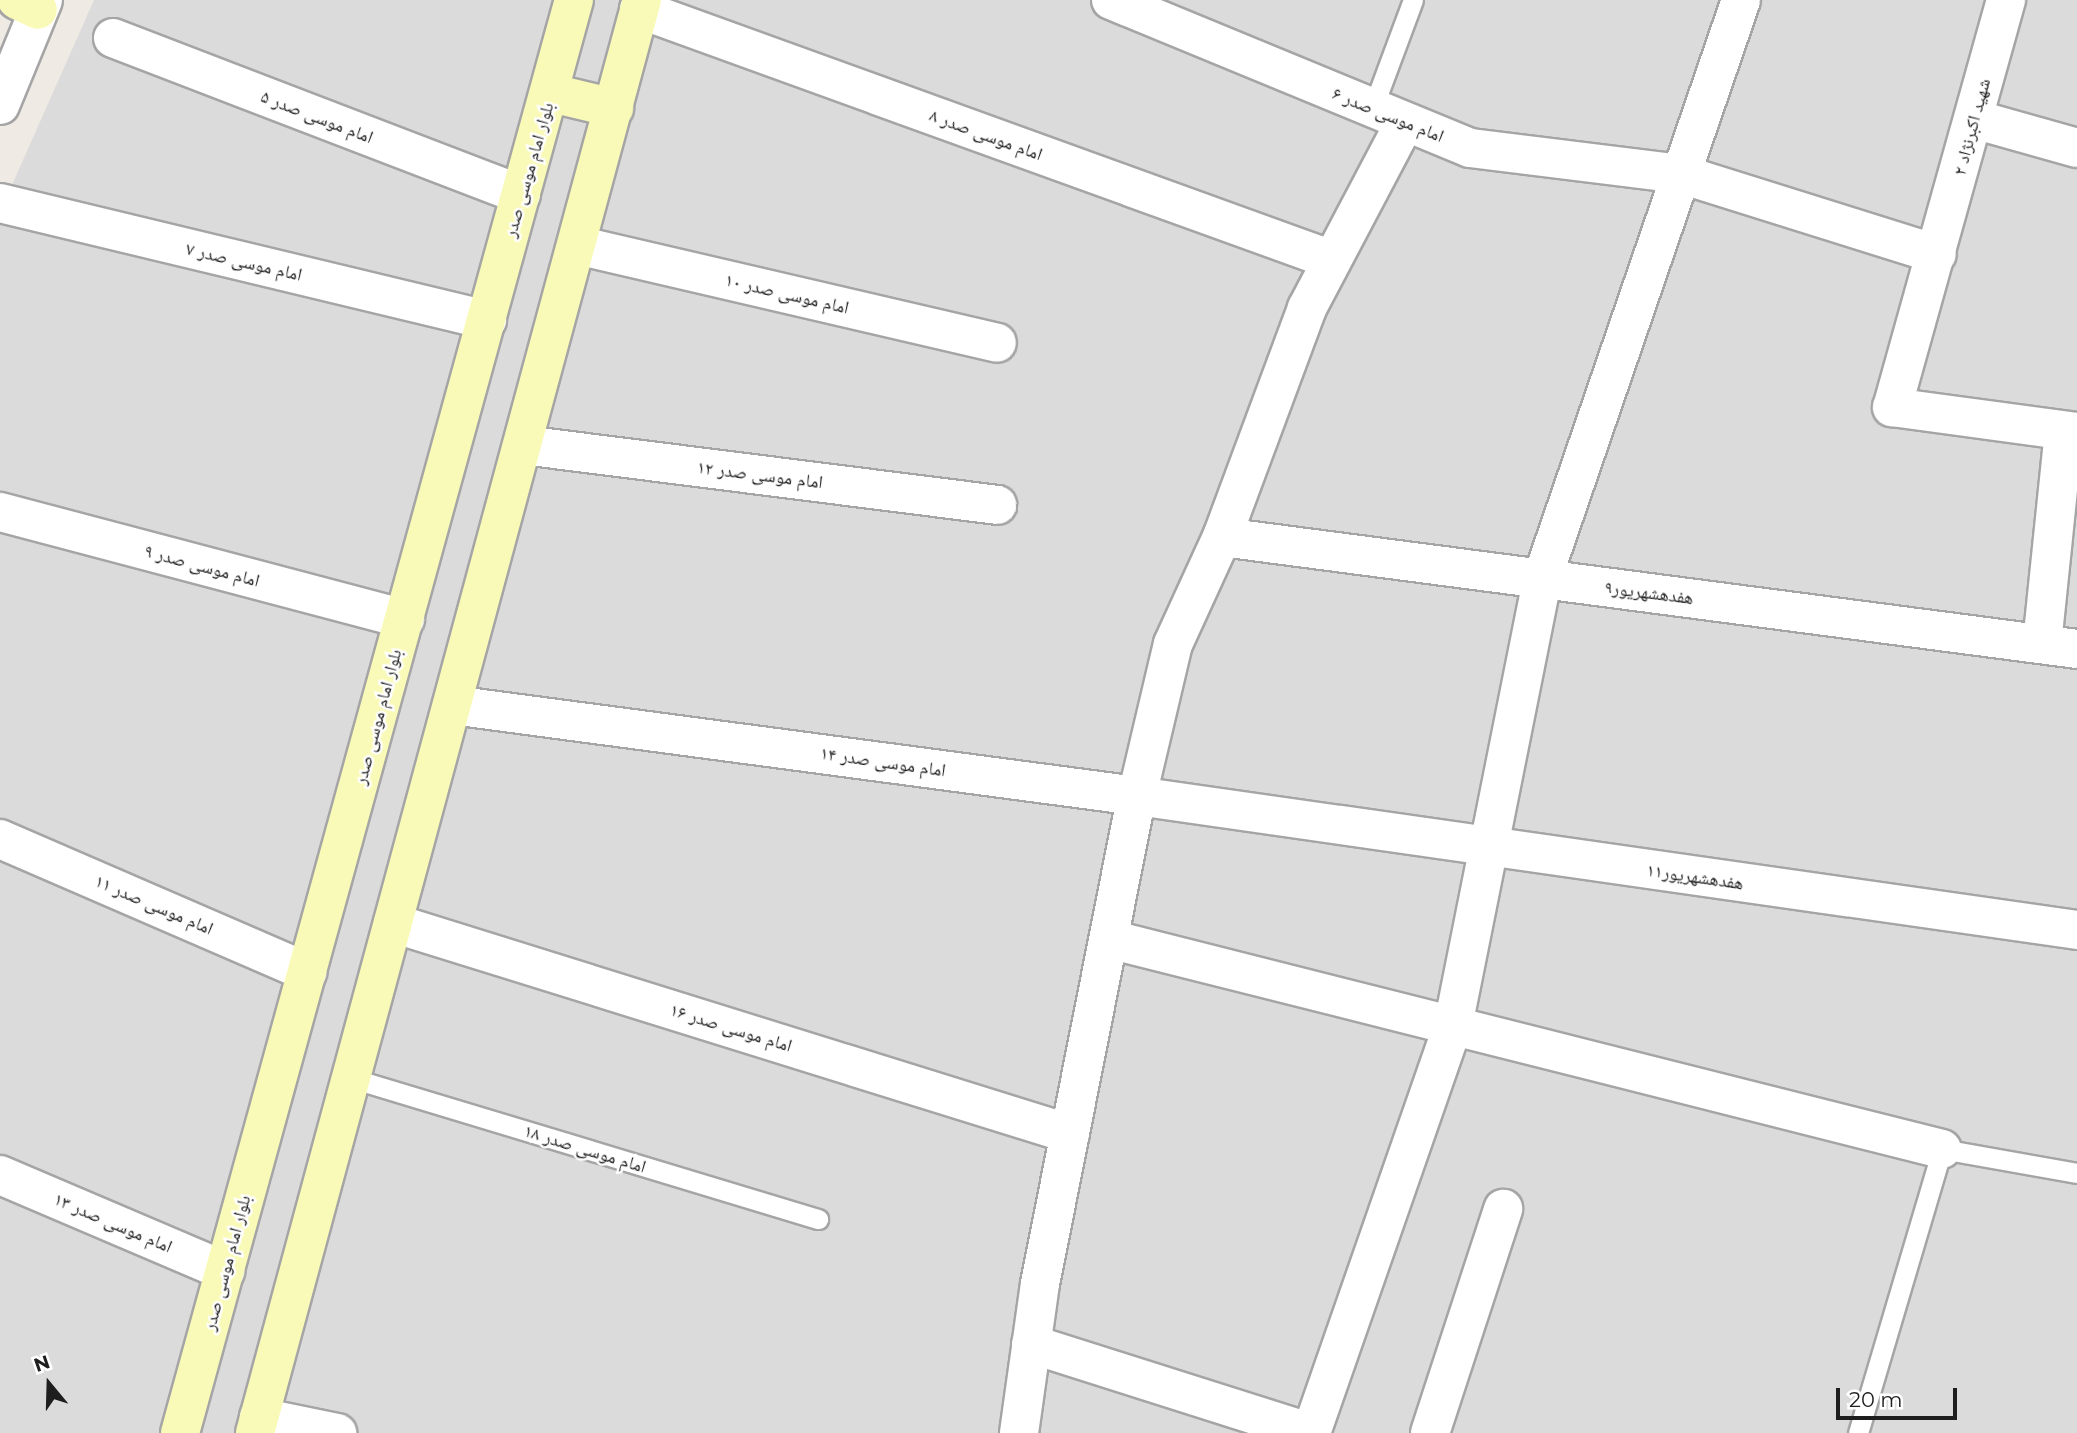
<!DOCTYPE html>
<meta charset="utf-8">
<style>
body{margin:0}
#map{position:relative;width:2077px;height:1433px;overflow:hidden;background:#efebe4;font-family:Montserrat,"Noto Naskh Arabic",sans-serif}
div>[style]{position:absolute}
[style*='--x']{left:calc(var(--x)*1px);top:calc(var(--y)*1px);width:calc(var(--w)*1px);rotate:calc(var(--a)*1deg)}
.residential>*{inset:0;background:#dcdbdb}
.roads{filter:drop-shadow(2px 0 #a5a5a5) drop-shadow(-2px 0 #a5a5a5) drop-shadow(0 2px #a5a5a5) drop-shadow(0 -2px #a5a5a5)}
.lane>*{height:19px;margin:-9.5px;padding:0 9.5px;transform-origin:9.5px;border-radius:9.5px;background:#fff}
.street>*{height:38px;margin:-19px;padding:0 19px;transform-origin:19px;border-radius:19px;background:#fff}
.secondary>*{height:38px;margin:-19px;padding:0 19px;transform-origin:19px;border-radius:19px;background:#fafab8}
span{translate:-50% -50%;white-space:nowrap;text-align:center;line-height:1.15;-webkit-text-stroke:5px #fff;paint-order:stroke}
.street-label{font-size:18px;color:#1e1e1e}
.north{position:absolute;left:14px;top:1349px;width:70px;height:70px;-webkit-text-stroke:5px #fff;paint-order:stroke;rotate:341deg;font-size:19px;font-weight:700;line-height:28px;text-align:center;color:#1e1e1e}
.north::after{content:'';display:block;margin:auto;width:24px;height:32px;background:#1e1e1e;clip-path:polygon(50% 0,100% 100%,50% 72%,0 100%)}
.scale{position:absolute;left:1836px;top:1388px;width:121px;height:32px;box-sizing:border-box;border:4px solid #1e1e1e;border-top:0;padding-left:9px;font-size:21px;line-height:24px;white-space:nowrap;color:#1e1e1e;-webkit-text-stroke:5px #fff;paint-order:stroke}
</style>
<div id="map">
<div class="residential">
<i style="clip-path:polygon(94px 0,2077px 0,2077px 1433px,0 1433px,0 212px)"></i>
</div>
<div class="roads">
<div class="lane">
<i style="--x:1372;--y:110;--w:117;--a:-69.6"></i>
<i style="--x:351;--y:1078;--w:488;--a:16.8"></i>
<i style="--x:1858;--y:1433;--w:296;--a:-73.5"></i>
<i style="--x:1942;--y:1149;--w:137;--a:10.1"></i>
</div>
<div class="street">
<i style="--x:1111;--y:0;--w:388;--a:22.4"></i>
<i style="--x:1470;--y:148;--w:213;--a:7"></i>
<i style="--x:1681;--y:174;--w:268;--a:17.4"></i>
<i style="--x:2006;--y:0;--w:423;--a:105.6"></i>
<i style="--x:1892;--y:407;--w:187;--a:7.7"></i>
<i style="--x:639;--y:9;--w:737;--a:19.91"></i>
<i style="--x:113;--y:38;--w:437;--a:21"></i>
<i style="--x:0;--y:105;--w:113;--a:-67.7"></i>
<i style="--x:1974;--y:119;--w:107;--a:15.7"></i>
<i style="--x:0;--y:203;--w:501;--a:13.51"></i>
<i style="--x:577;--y:245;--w:431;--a:13.1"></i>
<i style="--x:523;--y:445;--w:478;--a:7.2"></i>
<i style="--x:0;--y:512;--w:419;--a:14.8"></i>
<i style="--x:1222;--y:537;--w:862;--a:7.46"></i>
<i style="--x:2042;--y:644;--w:214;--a:-84.1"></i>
<i style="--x:452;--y:705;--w:691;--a:7.57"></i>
<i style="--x:1137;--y:796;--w:950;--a:8.11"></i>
<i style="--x:0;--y:839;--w:335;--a:23.4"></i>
<i style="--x:393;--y:923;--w:709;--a:17.31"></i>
<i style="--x:1109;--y:939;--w:859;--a:14.15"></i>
<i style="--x:0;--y:1175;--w:245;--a:23.1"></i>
<i style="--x:1031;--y:1344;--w:294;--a:17.6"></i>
<i style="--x:259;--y:1417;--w:80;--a:11.6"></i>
<i style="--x:1019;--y:1433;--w:150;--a:-82"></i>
<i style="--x:1040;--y:1284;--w:498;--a:-78.8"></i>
<i style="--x:1137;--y:796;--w:156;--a:-76.7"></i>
<i style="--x:1173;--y:644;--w:118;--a:-65.4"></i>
<i style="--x:1222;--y:537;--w:244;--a:-69.6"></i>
<i style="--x:1307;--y:308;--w:208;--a:-62.2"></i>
<i style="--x:1311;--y:1433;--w:431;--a:-70.8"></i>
<i style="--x:1453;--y:1026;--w:456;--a:-78.7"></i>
<i style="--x:1542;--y:579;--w:612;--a:-71.03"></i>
<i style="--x:1430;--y:1433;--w:236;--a:-71.9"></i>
</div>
<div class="secondary">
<i style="--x:17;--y:0;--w:23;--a:25"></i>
<i style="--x:551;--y:93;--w:65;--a:13.4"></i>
<i style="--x:180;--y:1433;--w:1486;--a:-74.63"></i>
<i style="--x:255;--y:1433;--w:1484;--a:-74.89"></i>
</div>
</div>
<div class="street-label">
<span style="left:1388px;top:115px;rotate:22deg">امام موسی صدر ۶</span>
<span style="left:317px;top:117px;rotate:21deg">امام موسی صدر ۵</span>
<span style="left:1972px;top:127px;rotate:-75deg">شهید اکبرنژاد ۲</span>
<span style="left:986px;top:135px;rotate:20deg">امام موسی صدر ۸</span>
<span style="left:529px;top:170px;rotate:-74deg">بلوار امام موسی صدر</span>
<span style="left:244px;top:262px;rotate:13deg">امام موسی صدر ۷</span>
<span style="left:787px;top:294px;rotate:13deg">امام موسی صدر ۱۰</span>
<span style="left:760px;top:475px;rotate:7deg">امام موسی صدر ۱۲</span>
<span style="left:202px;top:566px;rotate:15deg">امام موسی صدر ۹</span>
<span style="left:1649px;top:593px;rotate:7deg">هفدهشهریور۹</span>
<span style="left:378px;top:717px;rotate:-75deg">بلوار امام موسی صدر</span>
<span style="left:883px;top:762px;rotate:8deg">امام موسی صدر ۱۴</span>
<span style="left:1695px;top:877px;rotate:8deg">هفدهشهریور۱۱</span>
<span style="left:154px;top:905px;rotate:23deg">امام موسی صدر ۱۱</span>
<span style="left:731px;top:1028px;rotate:17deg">امام موسی صدر ۱۶</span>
<span style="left:585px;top:1149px;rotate:17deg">امام موسی صدر ۱۸</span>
<span style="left:113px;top:1223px;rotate:23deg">امام موسی صدر ۱۳</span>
<span style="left:227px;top:1263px;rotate:-75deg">بلوار امام موسی صدر</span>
</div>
<div class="north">N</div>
<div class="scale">20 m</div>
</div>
